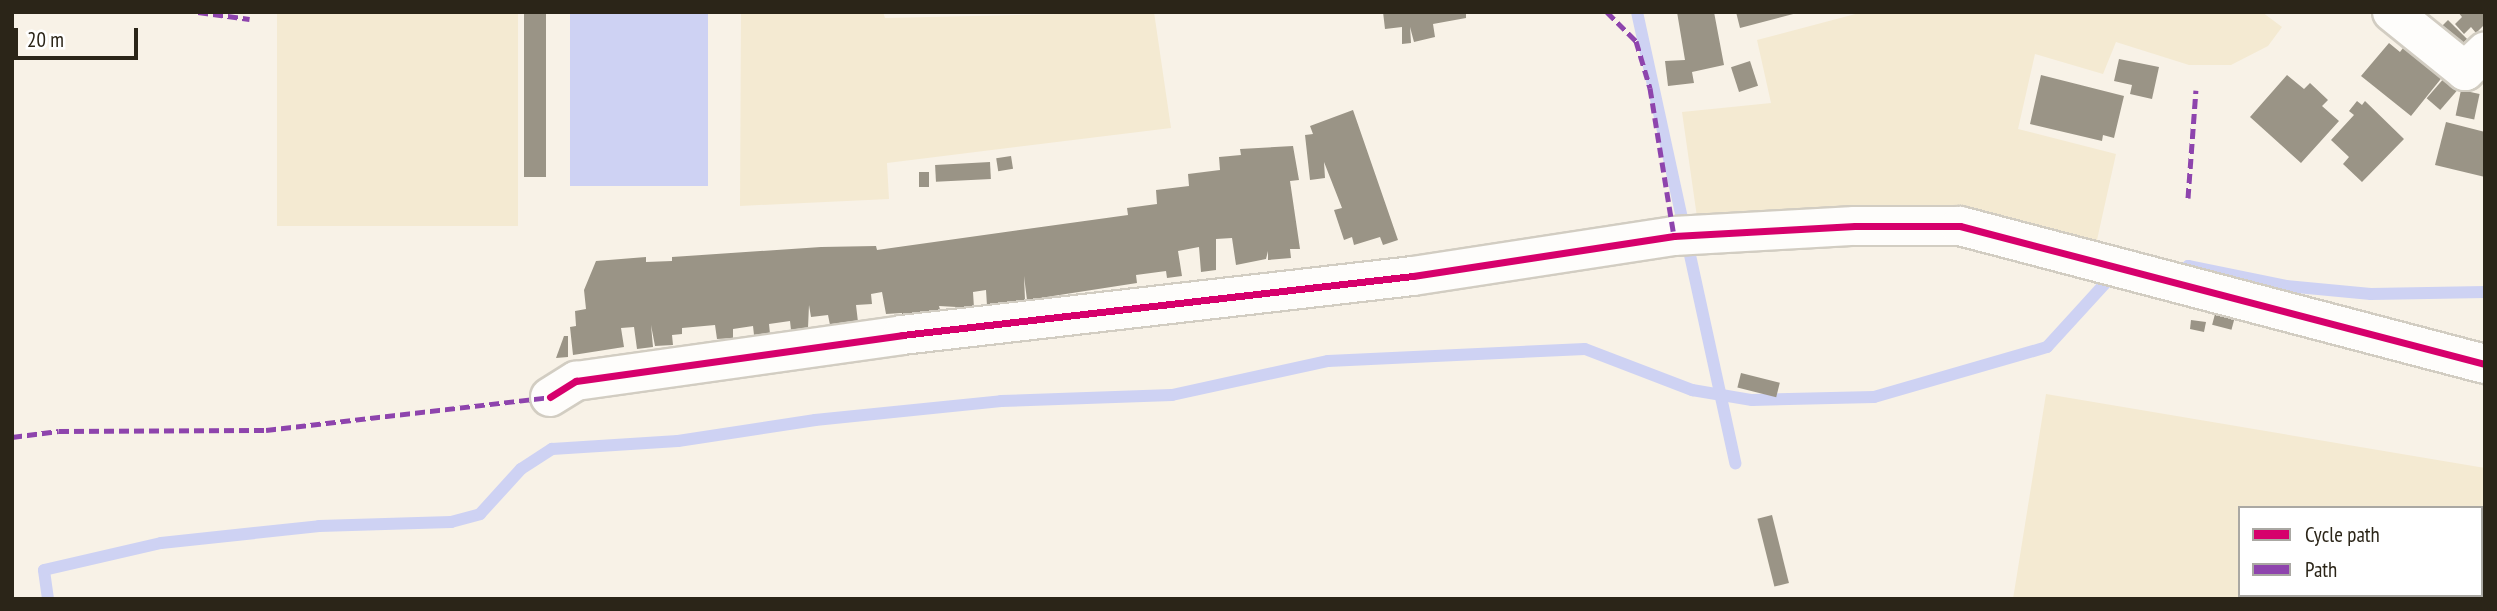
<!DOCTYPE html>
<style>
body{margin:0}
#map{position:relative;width:2497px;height:611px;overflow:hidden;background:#f8f2e7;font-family:"PT Sans Narrow",sans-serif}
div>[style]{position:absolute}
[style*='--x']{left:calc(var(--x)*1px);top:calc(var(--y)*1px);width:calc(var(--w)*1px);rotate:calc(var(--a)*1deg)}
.green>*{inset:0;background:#f4ead2;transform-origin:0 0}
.water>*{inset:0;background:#ced2f3;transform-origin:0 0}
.stream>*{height:12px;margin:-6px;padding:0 6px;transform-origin:6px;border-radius:6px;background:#ced2f3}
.building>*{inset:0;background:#9a9486;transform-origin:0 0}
.roads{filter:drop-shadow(2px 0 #d2cdc2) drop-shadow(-2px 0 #d2cdc2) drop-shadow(0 2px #d2cdc2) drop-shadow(0 -2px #d2cdc2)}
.minor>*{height:38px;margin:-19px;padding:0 19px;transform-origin:19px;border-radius:19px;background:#fefdfb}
.quiet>*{height:5px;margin-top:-2.5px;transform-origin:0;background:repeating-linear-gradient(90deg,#8e44ad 0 10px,transparent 0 15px)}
.cycleway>*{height:7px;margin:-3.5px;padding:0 3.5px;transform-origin:3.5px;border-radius:3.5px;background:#d6006c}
span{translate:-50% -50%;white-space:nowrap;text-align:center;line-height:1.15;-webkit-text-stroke:7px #fff;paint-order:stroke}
.frame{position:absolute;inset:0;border:14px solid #2b2518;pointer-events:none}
.legend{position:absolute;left:2238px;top:506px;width:245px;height:91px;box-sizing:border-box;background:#fff;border:2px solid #aaa8a3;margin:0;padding:9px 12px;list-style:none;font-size:21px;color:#2b2518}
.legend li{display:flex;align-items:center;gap:14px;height:35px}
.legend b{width:35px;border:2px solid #aaa8a3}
.scale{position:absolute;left:14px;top:28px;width:124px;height:32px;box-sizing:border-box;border:4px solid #2b2518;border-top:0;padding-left:9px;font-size:21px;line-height:24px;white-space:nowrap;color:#2b2518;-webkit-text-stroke:5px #fff;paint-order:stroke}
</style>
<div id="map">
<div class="green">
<i style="left:277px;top:12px;width:241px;height:214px"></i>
<i style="clip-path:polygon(741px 12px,883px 12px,885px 18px,1154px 12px,1171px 128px,887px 163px,889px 199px,740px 206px)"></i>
<i style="clip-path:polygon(1863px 12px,2262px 12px,2282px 27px,2268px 46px,2231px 65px,2189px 65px,2116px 42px,2103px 74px,2035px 54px,2018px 129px,2116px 154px,2095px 249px,1956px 206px,1697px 217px,1682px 112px,1771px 103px,1757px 40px)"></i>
<i style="clip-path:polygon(evenodd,2046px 394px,2485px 468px,2485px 599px,2013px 599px,2046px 394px,2240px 508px,2481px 508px,2481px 595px,2240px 595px,2240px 508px)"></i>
</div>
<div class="water">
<i style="left:570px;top:12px;width:138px;height:174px"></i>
</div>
<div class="stream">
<i style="--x:1637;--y:12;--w:462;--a:77.7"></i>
<i style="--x:2179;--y:279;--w:16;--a:-55"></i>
<i style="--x:2188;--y:266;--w:100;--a:11.5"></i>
<i style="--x:2286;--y:286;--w:85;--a:5.4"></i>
<i style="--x:2371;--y:294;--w:114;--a:-1"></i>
<i style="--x:48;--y:599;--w:29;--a:-98"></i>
<i style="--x:44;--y:570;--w:120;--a:-13"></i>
<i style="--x:161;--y:543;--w:159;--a:-6.1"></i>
<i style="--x:319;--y:526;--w:132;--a:-1.7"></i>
<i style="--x:451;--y:522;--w:30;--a:-15"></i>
<i style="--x:480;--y:514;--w:61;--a:-47.7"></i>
<i style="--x:521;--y:469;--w:37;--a:-33"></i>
<i style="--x:552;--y:449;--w:126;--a:-3.6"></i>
<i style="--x:678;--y:441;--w:139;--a:-8.7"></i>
<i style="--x:815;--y:420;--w:187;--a:-5.8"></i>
<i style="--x:1001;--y:401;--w:171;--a:-2"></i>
<i style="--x:1172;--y:395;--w:160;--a:-12.3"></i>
<i style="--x:1328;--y:361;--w:257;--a:-2.7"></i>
<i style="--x:1585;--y:349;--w:115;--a:21"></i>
<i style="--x:1692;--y:390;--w:61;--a:9.5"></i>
<i style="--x:1752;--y:400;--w:122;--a:-1.4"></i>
<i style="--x:1874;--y:397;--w:180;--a:-16.1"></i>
<i style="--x:2047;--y:347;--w:95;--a:-47.6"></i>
<i style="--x:2111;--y:277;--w:6;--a:9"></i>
</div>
<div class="building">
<i style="left:524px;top:12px;width:22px;height:165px"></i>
<i style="clip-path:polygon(1383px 12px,1466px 12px,1466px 18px,1433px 24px,1435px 37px,1414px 42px,1410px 27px,1411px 43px,1402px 44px,1402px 27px,1385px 29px)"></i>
<i style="clip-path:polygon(1677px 12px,1714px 12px,1724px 65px,1692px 72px,1694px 83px,1668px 86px,1665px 61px,1685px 60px)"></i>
<i style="clip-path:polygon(1736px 12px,1797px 12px,1797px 13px,1740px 28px)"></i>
<i style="clip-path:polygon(2458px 12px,2485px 12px,2485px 24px,2476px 33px,2471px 27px,2464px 34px,2455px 24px,2462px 17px)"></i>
<i style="left:2448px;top:20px;width:27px;height:18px;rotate:45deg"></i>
<i style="clip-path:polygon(2389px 43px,2400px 52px,2406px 44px,2444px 75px,2411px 116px,2361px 76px)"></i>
<i style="clip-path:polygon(2119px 59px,2159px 67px,2152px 99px,2130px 94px,2132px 85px,2114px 81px)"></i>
<i style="left:1750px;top:61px;width:26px;height:20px;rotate:72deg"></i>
<i style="clip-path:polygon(2041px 75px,2124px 96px,2114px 138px,2103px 135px,2102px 141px,2030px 124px)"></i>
<i style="clip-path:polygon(2287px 75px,2304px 89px,2310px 83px,2328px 100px,2322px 106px,2339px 121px,2301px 163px,2250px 117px)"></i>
<i style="left:2445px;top:77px;width:18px;height:28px;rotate:41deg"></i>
<i style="left:2461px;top:90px;width:19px;height:26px;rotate:12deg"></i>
<i style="clip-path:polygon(2357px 101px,2362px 105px,2365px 101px,2404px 139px,2362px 182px,2343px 164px,2349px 157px,2331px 140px,2354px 115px,2349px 111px)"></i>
<i style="clip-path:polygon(1353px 110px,1398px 240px,1383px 245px,1380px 237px,1354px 245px,1352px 237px,1344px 240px,1334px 210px,1342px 208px,1324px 162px,1325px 178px,1310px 180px,1305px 135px,1313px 134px,1310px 126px)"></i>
<i style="clip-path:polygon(2446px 122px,2485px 132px,2485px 177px,2435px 165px)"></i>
<i style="clip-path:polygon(1293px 146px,1299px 180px,1290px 181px,1300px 249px,1290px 249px,1291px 258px,1268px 260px,1268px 251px,1266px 259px,1236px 265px,1232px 238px,1216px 239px,1216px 270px,1201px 272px,1199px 247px,1178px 251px,1182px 276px,1167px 278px,1166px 271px,1136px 275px,1137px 283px,1027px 300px,1024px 276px,1025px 300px,987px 306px,986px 290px,973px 292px,974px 308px,939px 306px,941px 313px,902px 317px,902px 313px,886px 314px,882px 292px,871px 294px,872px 304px,856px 305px,858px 322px,830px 325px,828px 315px,811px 317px,809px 305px,808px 328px,791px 330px,790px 321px,769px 324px,770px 334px,754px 335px,753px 326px,733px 329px,733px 338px,717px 339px,715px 325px,682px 328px,682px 334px,672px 335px,673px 345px,655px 346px,651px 325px,653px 347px,637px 349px,634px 327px,621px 328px,624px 347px,573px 355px,570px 327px,576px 326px,575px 311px,586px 309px,584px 290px,596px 261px,646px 257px,646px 262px,672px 261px,672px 257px,821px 247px,876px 246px,877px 250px,1128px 215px,1127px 208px,1157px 204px,1156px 190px,1189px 186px,1188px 174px,1220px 170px,1219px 157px,1241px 155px,1240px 149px)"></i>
<i style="left:1011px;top:156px;width:13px;height:15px;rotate:81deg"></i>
<i style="left:990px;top:162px;width:17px;height:55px;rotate:87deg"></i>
<i style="left:919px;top:172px;width:10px;height:15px"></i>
<i style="left:2215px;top:314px;width:20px;height:11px;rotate:15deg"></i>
<i style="clip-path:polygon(2191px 320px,2206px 322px,2204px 332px,2190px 329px)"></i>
<i style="clip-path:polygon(564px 336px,568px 336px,568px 357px,556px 358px)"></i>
<i style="left:1741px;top:373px;width:40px;height:15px;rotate:14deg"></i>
<i style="left:1772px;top:515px;width:70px;height:15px;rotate:76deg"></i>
</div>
<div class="roads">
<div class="minor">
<i style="--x:2392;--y:12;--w:94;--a:38.9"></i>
<i style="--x:2465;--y:71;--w:28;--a:-44"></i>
<i style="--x:550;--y:397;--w:31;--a:-32"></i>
<i style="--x:576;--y:381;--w:329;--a:-8"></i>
<i style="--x:902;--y:335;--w:514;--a:-6.59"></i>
<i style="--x:1413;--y:276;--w:264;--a:-8.7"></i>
<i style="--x:1674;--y:236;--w:181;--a:-3.2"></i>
<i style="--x:1855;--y:226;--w:105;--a:0"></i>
<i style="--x:1960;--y:226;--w:543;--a:14.73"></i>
</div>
</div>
<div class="quiet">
<i style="--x:198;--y:12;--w:52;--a:7.7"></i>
<i style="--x:1607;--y:12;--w:41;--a:45"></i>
<i style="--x:1636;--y:41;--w:49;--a:73.4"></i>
<i style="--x:1650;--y:88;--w:150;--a:80.8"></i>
<i style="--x:2188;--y:198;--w:108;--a:-85.8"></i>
<i style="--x:12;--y:437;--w:47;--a:-7.3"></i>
<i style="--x:59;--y:431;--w:207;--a:-0.3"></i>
<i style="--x:266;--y:430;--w:286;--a:-6.6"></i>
</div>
<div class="cycleway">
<i style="--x:550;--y:397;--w:31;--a:-32"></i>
<i style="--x:576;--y:381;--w:329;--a:-8"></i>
<i style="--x:902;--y:335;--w:514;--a:-6.59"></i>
<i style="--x:1413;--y:276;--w:264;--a:-8.7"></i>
<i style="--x:1674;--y:236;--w:181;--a:-3.2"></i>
<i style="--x:1855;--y:226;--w:105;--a:0"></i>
<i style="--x:1960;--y:226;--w:543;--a:14.73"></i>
</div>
<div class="frame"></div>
<ul class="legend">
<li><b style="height:9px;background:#d6006c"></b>Cycle path</li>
<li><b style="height:9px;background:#8e44ad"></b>Path</li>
</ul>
<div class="scale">20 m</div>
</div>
